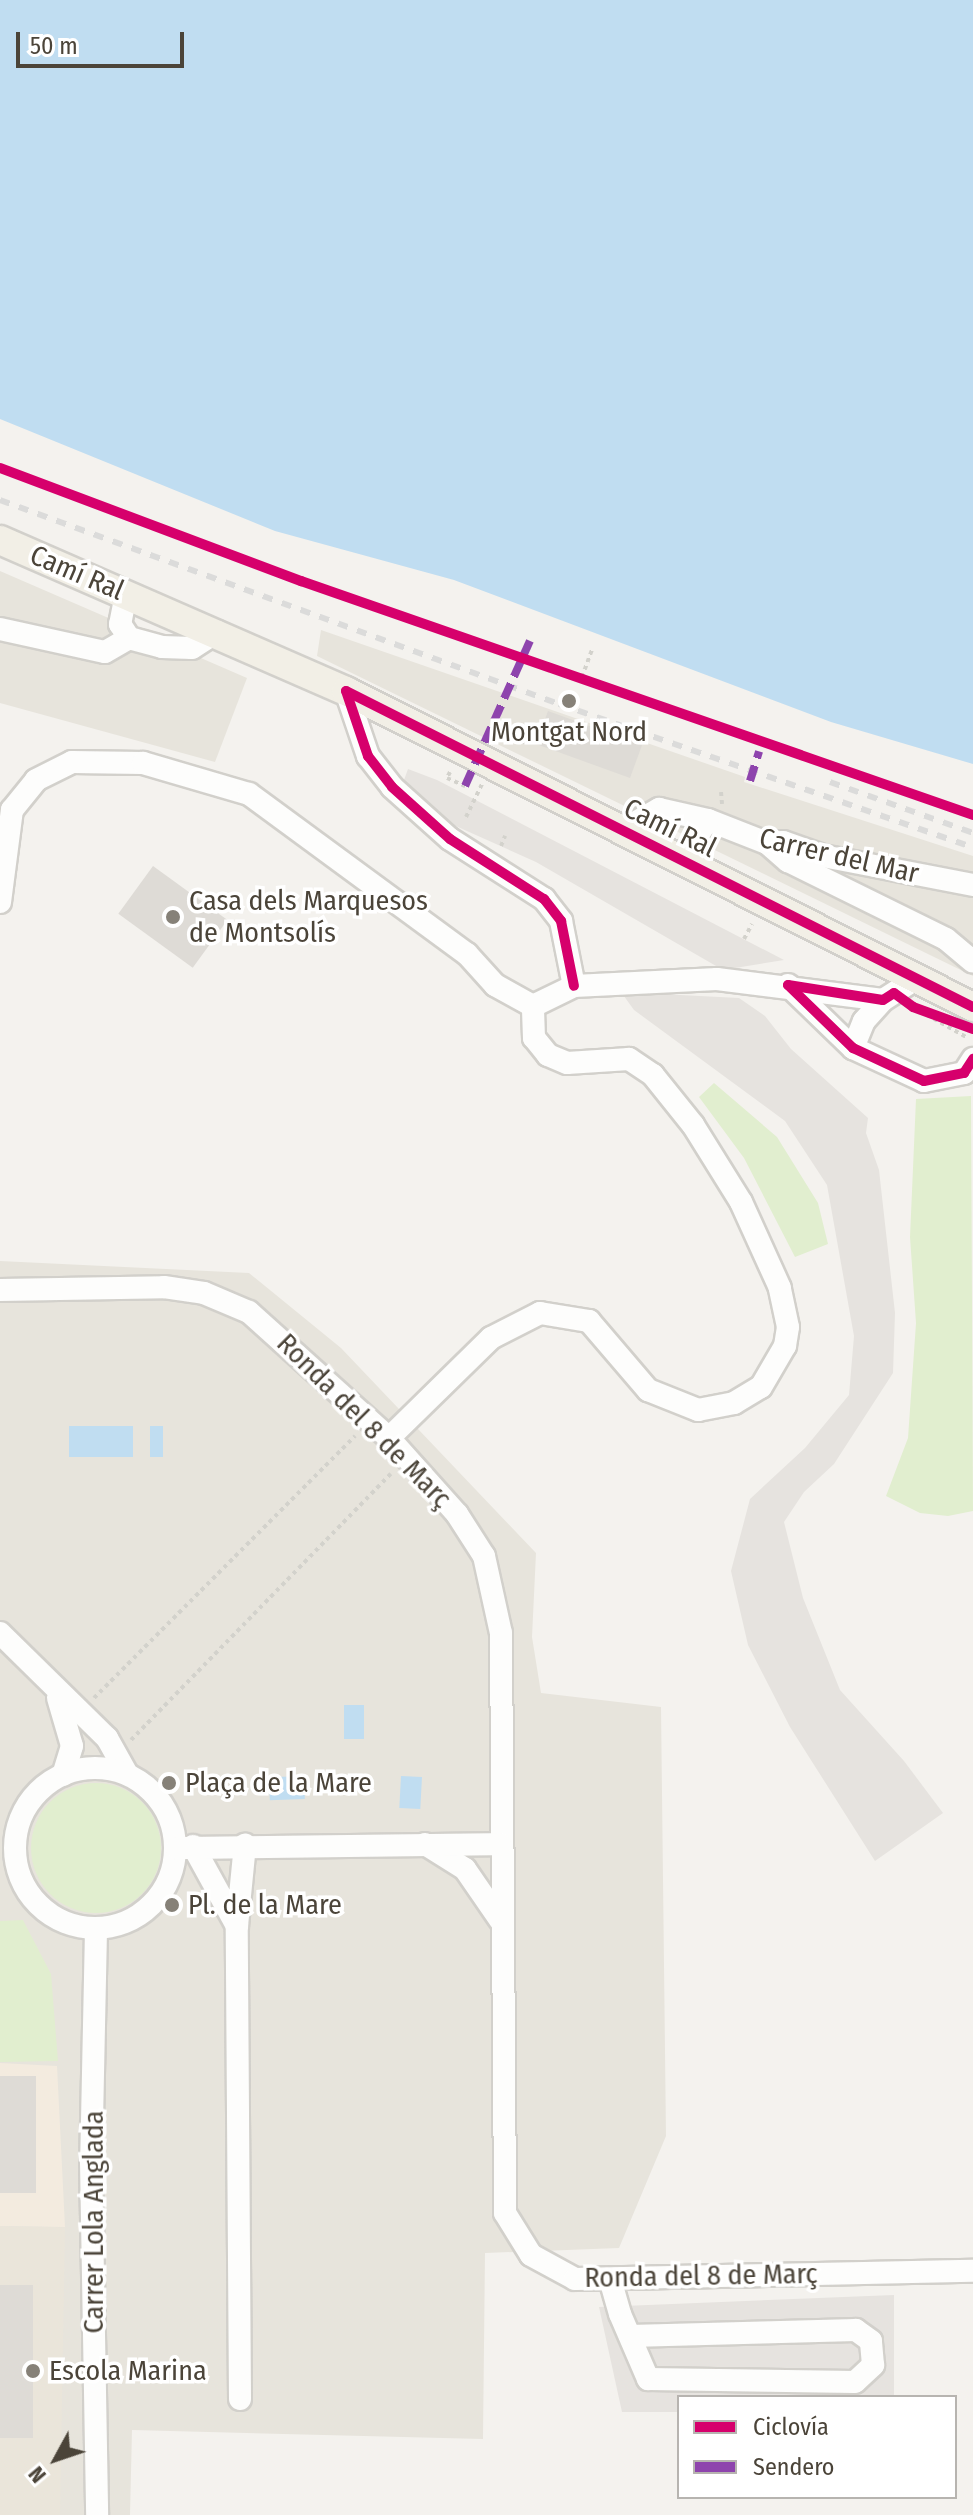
<!DOCTYPE html>
<meta charset="utf-8">
<style>
body{margin:0}
#map{position:relative;width:973px;height:2515px;overflow:hidden;background:#f4f2ee;font-family:"Fira Sans Condensed",sans-serif}
div>[style]{position:absolute}
[style*='--x']{left:calc(var(--x)*1px);top:calc(var(--y)*1px);width:calc(var(--w)*1px);rotate:calc(var(--a)*1deg)}
.residential>*{inset:0;background:#e7e4dc}
.commercial>*{inset:0;background:#f3ebdf}
.education>*{inset:0;background:#eae5da;transform-origin:0 0}
.green>*{inset:0;background:#e1eecf}
.round{border-radius:50%}
.parking>*{inset:0;background:#e6e3df}
.water>*{inset:0;background:#c0ddf1;transform-origin:0 0}
.building>*{inset:0;background:#dedbd6;transform-origin:0 0}
.path>*{height:4px;margin-top:-2px;transform-origin:0;background:repeating-linear-gradient(90deg,#d3d2cc 0 4px,transparent 0 8px)}
.roads{filter:drop-shadow(2px 0 #d2d0cb) drop-shadow(-2px 0 #d2d0cb) drop-shadow(0 2px #d2d0cb) drop-shadow(0 -2px #d2d0cb)}
.minor>*{height:22px;margin:-11px;padding:0 11px;transform-origin:11px;border-radius:11px;background:#fdfdfc}
.minor>.ring{margin:-11px;padding:0;box-sizing:content-box;background:none;border:22px solid #fdfdfc;border-radius:50%}
.major>*{height:28px;margin:-14px;padding:0 14px;transform-origin:14px;border-radius:14px;background:#f2efe6}
.rail>*{height:6px;margin-top:-3px;transform-origin:0;background:repeating-linear-gradient(90deg,#dbdbda 0 10px,transparent 0 20px)}
.quiet>*{height:8px;margin-top:-4px;transform-origin:0;background:repeating-linear-gradient(90deg,#8e44ad 0 16px,transparent 0 24px)}
.cycleway>*{height:10px;margin:-5px;padding:0 5px;transform-origin:5px;border-radius:5px;background:#d6006c}
.dots>*{width:22px;height:22px;translate:-50% -50%;box-sizing:border-box;border:4px solid #fff;border-radius:50%}
span{translate:-50% -50%;white-space:nowrap;text-align:center;line-height:1.15;-webkit-text-stroke:7px #fff;paint-order:stroke}
.street-label{font-size:28px;color:#4b4439}
.poi-label{font-size:28px;color:#4b4439}
.left{translate:0 -50%;text-align:left}
.legend{position:absolute;left:677px;top:2395px;width:280px;height:104px;box-sizing:border-box;background:#fff;border:2px solid #b7b4b0;margin:0;padding:10px 14px;list-style:none;font-size:24px;color:#4b4439}
.legend li{display:flex;align-items:center;gap:16px;height:40px}
.legend b{width:40px;border:2px solid #b7b4b0}
.north{position:absolute;left:16px;top:2419px;width:80px;height:80px;-webkit-text-stroke:6px #fff;paint-order:stroke;rotate:230deg;font-size:22px;font-weight:700;line-height:32px;text-align:center;color:#4b4439}
.north::after{content:'';display:block;margin:auto;width:28px;height:36px;background:#4b4439;clip-path:polygon(50% 0,100% 100%,50% 72%,0 100%)}
.scale{position:absolute;left:16px;top:32px;width:168px;height:36px;box-sizing:border-box;border:4px solid #4b4439;border-top:0;padding-left:10px;font-size:24px;line-height:28px;white-space:nowrap;color:#4b4439;-webkit-text-stroke:6px #fff;paint-order:stroke}
</style>
<div id="map">
<div class="residential">
<i style="clip-path:polygon(0 571px,247px 678px,215px 762px,0 703px)"></i>
<i style="clip-path:polygon(321px 630px,745px 777px,744px 782px,973px 856px,973px 976px,317px 656px)"></i>
<i style="clip-path:polygon(0 1261px,249px 1273px,341px 1348px,536px 1553px,532px 1637px,541px 1693px,661px 1707px,666px 2136px,619px 2248px,485px 2253px,483px 2439px,132px 2430px,130px 2515px,0 2515px)"></i>
</div>
<div class="commercial">
<i style="clip-path:polygon(0 2063px,57px 2066px,65px 2227px,0 2226px)"></i>
</div>
<div class="education">
<i style="left:0;top:2226px;width:65px;height:289px;rotate:1deg"></i>
</div>
<div class="green">
<i style="clip-path:polygon(714px 1083px,777px 1137px,818px 1203px,828px 1244px,795px 1257px,744px 1158px,699px 1097px)"></i>
<i style="clip-path:polygon(971px 1096px,973px 1511px,948px 1516px,920px 1513px,886px 1496px,908px 1438px,916px 1323px,910px 1237px,916px 1099px)"></i>
<i class="round" style="left:31px;top:1783px;width:130px;height:130px"></i>
<i style="clip-path:polygon(23px 1920px,51px 1974px,58px 2061px,0 2062px,0 1921px)"></i>
</div>
<div class="parking">
<i style="clip-path:polygon(408px 769px,437px 780px,784px 960px,723px 970px,536px 862px,449px 823px,404px 780px)"></i>
<i style="clip-path:polygon(621px 992px,739px 998px,765px 1016px,791px 1049px,868px 1118px,866px 1133px,879px 1170px,895px 1313px,893px 1373px,834px 1464px,804px 1492px,784px 1522px,803px 1598px,840px 1690px,904px 1761px,943px 1813px,875px 1861px,790px 1727px,748px 1645px,731px 1571px,750px 1499px,805px 1448px,849px 1395px,854px 1336px,827px 1185px,785px 1121px,634px 1010px)"></i>
<i style="clip-path:polygon(894px 2295px,894px 2397px,679px 2397px,679px 2412px,622px 2412px,599px 2307px)"></i>
</div>
<div class="water">
<i style="clip-path:polygon(0 0,973px 0,973px 764px,831px 722px,454px 580px,275px 531px,0 419px)"></i>
<i style="left:133px;top:1426px;width:31px;height:64px;rotate:90deg"></i>
<i style="left:150px;top:1426px;width:13px;height:31px"></i>
<i style="left:344px;top:1705px;width:20px;height:34px"></i>
<i style="left:304px;top:1776px;width:23px;height:35px;rotate:88deg"></i>
<i style="left:401px;top:1776px;width:21px;height:32px;rotate:3deg"></i>
</div>
<div class="building">
<i style="left:548px;top:711px;width:100px;height:35px;rotate:20deg"></i>
<i style="left:153px;top:866px;width:92px;height:59px;rotate:36deg"></i>
<i style="left:0;top:2076px;width:36px;height:117px"></i>
<i style="left:0;top:2285px;width:33px;height:153px"></i>
</div>
<div class="path">
<i style="--x:0;--y:468;--w:322;--a:20.6"></i>
<i style="--x:301;--y:581;--w:712;--a:19.2"></i>
<i style="--x:582;--y:677;--w:30;--a:-70"></i>
<i style="--x:494;--y:724;--w:33;--a:20"></i>
<i style="--x:525;--y:735;--w:9;--a:108"></i>
<i style="--x:450;--y:772;--w:7;--a:117"></i>
<i style="--x:447;--y:778;--w:20;--a:24"></i>
<i style="--x:721;--y:792;--w:12;--a:85"></i>
<i style="--x:466;--y:817;--w:37;--a:-64"></i>
<i style="--x:501;--y:846;--w:11;--a:-68"></i>
<i style="--x:744;--y:939;--w:17;--a:-62"></i>
<i style="--x:913;--y:1007;--w:63;--a:29.4"></i>
<i style="--x:94;--y:1698;--w:370;--a:-45.1"></i>
<i style="--x:131;--y:1740;--w:372;--a:-45.7"></i>
</div>
<div class="roads">
<div class="minor">
<i style="--x:126;--y:594;--w:31;--a:101"></i>
<i style="--x:120;--y:624;--w:17;--a:57"></i>
<i style="--x:129;--y:638;--w:34;--a:15"></i>
<i style="--x:162;--y:647;--w:30;--a:2"></i>
<i style="--x:192;--y:648;--w:30;--a:-33"></i>
<i style="--x:0;--y:629;--w:107;--a:12.4"></i>
<i style="--x:105;--y:652;--w:28;--a:-30"></i>
<i style="--x:346;--y:691;--w:69;--a:71.3"></i>
<i style="--x:368;--y:756;--w:39;--a:52"></i>
<i style="--x:392;--y:787;--w:78;--a:41.9"></i>
<i style="--x:450;--y:839;--w:112;--a:32.6"></i>
<i style="--x:544;--y:899;--w:28;--a:52"></i>
<i style="--x:561;--y:921;--w:66;--a:78.7"></i>
<i style="--x:622;--y:830;--w:43;--a:-29.6"></i>
<i style="--x:659;--y:809;--w:50;--a:12.7"></i>
<i style="--x:708;--y:820;--w:63;--a:21.3"></i>
<i style="--x:767;--y:843;--w:16;--a:-4"></i>
<i style="--x:783;--y:842;--w:42;--a:19.3"></i>
<i style="--x:823;--y:856;--w:153;--a:10.9"></i>
<i style="--x:767;--y:843;--w:28;--a:41"></i>
<i style="--x:788;--y:861;--w:176;--a:26.3"></i>
<i style="--x:946;--y:939;--w:35;--a:40"></i>
<i style="--x:681;--y:860;--w:48;--a:-56"></i>
<i style="--x:0;--y:902;--w:93;--a:-82.6"></i>
<i style="--x:12;--y:810;--w:38;--a:-51"></i>
<i style="--x:36;--y:780;--w:40;--a:-26.6"></i>
<i style="--x:72;--y:762;--w:71;--a:0.8"></i>
<i style="--x:143;--y:763;--w:110;--a:16.3"></i>
<i style="--x:249;--y:794;--w:270;--a:36.3"></i>
<i style="--x:467;--y:954;--w:42;--a:47.9"></i>
<i style="--x:495;--y:985;--w:43;--a:28.9"></i>
<i style="--x:788;--y:985;--w:91;--a:44.1"></i>
<i style="--x:853;--y:1048;--w:78;--a:24.9"></i>
<i style="--x:924;--y:1081;--w:41;--a:-11.3"></i>
<i style="--x:964;--y:1073;--w:17;--a:-57"></i>
<i style="--x:533;--y:1006;--w:46;--a:-26"></i>
<i style="--x:574;--y:986;--w:143;--a:-2.8"></i>
<i style="--x:717;--y:979;--w:167;--a:7.2"></i>
<i style="--x:883;--y:1000;--w:43;--a:-32.6"></i>
<i style="--x:853;--y:1048;--w:29;--a:-68"></i>
<i style="--x:864;--y:1021;--w:28;--a:-48"></i>
<i style="--x:0;--y:1290;--w:164;--a:-1"></i>
<i style="--x:164;--y:1287;--w:40;--a:8.5"></i>
<i style="--x:204;--y:1293;--w:49;--a:22.9"></i>
<i style="--x:249;--y:1312;--w:188;--a:42"></i>
<i style="--x:389;--y:1438;--w:102;--a:48.2"></i>
<i style="--x:457;--y:1514;--w:50;--a:57.3"></i>
<i style="--x:484;--y:1556;--w:79;--a:77.6"></i>
<i style="--x:501;--y:1633;--w:580;--a:89.6"></i>
<i style="--x:505;--y:2213;--w:49;--a:58.2"></i>
<i style="--x:531;--y:2255;--w:50;--a:28.6"></i>
<i style="--x:575;--y:2279;--w:398;--a:-1.2"></i>
<i style="--x:389;--y:1438;--w:143;--a:-44.4"></i>
<i style="--x:491;--y:1338;--w:55;--a:-27"></i>
<i style="--x:540;--y:1313;--w:50;--a:9.3"></i>
<i style="--x:589;--y:1321;--w:91;--a:49.5"></i>
<i style="--x:648;--y:1390;--w:54;--a:21.8"></i>
<i style="--x:698;--y:1410;--w:37;--a:-11"></i>
<i style="--x:734;--y:1403;--w:31;--a:-31"></i>
<i style="--x:761;--y:1387;--w:48;--a:-59.7"></i>
<i style="--x:785;--y:1346;--w:19;--a:-81"></i>
<i style="--x:788;--y:1327;--w:40;--a:-102"></i>
<i style="--x:780;--y:1288;--w:94;--a:-114.4"></i>
<i style="--x:741;--y:1202;--w:91;--a:-121.9"></i>
<i style="--x:693;--y:1125;--w:64;--a:-128.7"></i>
<i style="--x:653;--y:1075;--w:29;--a:-146"></i>
<i style="--x:629;--y:1059;--w:62;--a:176.3"></i>
<i style="--x:567;--y:1063;--w:21;--a:-157"></i>
<i style="--x:548;--y:1055;--w:22;--a:-129"></i>
<i style="--x:534;--y:1038;--w:32;--a:-92"></i>
<i style="--x:0;--y:1633;--w:150;--a:44.5"></i>
<i style="--x:107;--y:1738;--w:41;--a:60.9"></i>
<i style="--x:58;--y:1698;--w:50;--a:73.7"></i>
<i style="--x:72;--y:1746;--w:30;--a:107"></i>
<i class="ring" style="left:15px;top:1768px;width:138px;height:138px"></i>
<i style="--x:425;--y:1844;--w:47;--a:32"></i>
<i style="--x:465;--y:1869;--w:62;--a:55.5"></i>
<i style="--x:193;--y:1846;--w:91;--a:61.2"></i>
<i style="--x:177;--y:1848;--w:323;--a:-0.7"></i>
<i style="--x:96;--y:1930;--w:232;--a:91.2"></i>
<i style="--x:91;--y:2162;--w:353;--a:89"></i>
<i style="--x:610;--y:2279;--w:36;--a:74"></i>
<i style="--x:620;--y:2314;--w:71;--a:66.7"></i>
<i style="--x:648;--y:2379;--w:207;--a:0.8"></i>
<i style="--x:855;--y:2382;--w:25;--a:-43"></i>
<i style="--x:873;--y:2365;--w:24;--a:-95"></i>
<i style="--x:871;--y:2341;--w:19;--a:-144"></i>
<i style="--x:856;--y:2330;--w:226;--a:178.5"></i>
<i style="--x:240;--y:2399;--w:473;--a:-90.4"></i>
<i style="--x:237;--y:1926;--w:82;--a:-84.4"></i>
</div>
<div class="major">
<i style="--x:0;--y:540;--w:378;--a:23.6"></i>
<i style="--x:346;--y:691;--w:702;--a:26.75"></i>
</div>
</div>
<div class="rail">
<i style="--x:0;--y:500;--w:595;--a:20.05"></i>
<i style="--x:559;--y:704;--w:438;--a:19.1"></i>
<i style="--x:830;--y:782;--w:152;--a:19.6"></i>
</div>
<div class="quiet">
<i style="--x:750;--y:781;--w:31;--a:-73"></i>
<i style="--x:465;--y:786;--w:159;--a:-65.9"></i>
</div>
<div class="cycleway">
<i style="--x:0;--y:468;--w:322;--a:20.6"></i>
<i style="--x:301;--y:581;--w:712;--a:19.2"></i>
<i style="--x:346;--y:691;--w:702;--a:26.75"></i>
<i style="--x:346;--y:691;--w:69;--a:71.3"></i>
<i style="--x:368;--y:756;--w:39;--a:52"></i>
<i style="--x:392;--y:787;--w:78;--a:41.9"></i>
<i style="--x:450;--y:839;--w:112;--a:32.6"></i>
<i style="--x:544;--y:899;--w:28;--a:52"></i>
<i style="--x:561;--y:921;--w:66;--a:78.7"></i>
<i style="--x:788;--y:985;--w:91;--a:44.1"></i>
<i style="--x:853;--y:1048;--w:78;--a:24.9"></i>
<i style="--x:924;--y:1081;--w:41;--a:-11.3"></i>
<i style="--x:964;--y:1073;--w:17;--a:-57"></i>
<i style="--x:788;--y:985;--w:96;--a:9"></i>
<i style="--x:883;--y:1000;--w:13;--a:-32"></i>
<i style="--x:894;--y:993;--w:24;--a:36"></i>
<i style="--x:913;--y:1007;--w:64;--a:20.1"></i>
</div>
<div class="dots">
<i style="left:569px;top:701px;background:#868178"></i>
<i style="left:173px;top:917px;background:#868178"></i>
<i style="left:169px;top:1783px;background:#868178"></i>
<i style="left:172px;top:1905px;background:#868178"></i>
<i style="left:33px;top:2371px;background:#868178"></i>
</div>
<div class="street-label">
<span style="left:77px;top:573px;rotate:23deg">Camí Ral</span>
<span style="left:670px;top:828px;rotate:26deg">Camí Ral</span>
<span style="left:839px;top:856px;rotate:13deg">Carrer del Mar</span>
<span style="left:364px;top:1421px;rotate:45deg">Ronda del 8 de Març</span>
<span style="left:94px;top:2222px;rotate:-90deg">Carrer Lola Anglada</span>
<span style="left:701px;top:2276px;rotate:-1deg">Ronda del 8 de Març</span>
</div>
<div class="poi-label">
<span style="left:569px;top:732px">Montgat Nord</span>
<span class="left" style="left:189px;top:917px">Casa dels Marquesos<br>de Montsolís</span>
<span class="left" style="left:185px;top:1783px">Plaça de la Mare</span>
<span class="left" style="left:188px;top:1905px">Pl. de la Mare</span>
<span class="left" style="left:49px;top:2371px">Escola Marina</span>
</div>
<ul class="legend">
<li><b style="height:10px;background:#d6006c"></b>Ciclovía</li>
<li><b style="height:10px;background:#8e44ad"></b>Sendero</li>
</ul>
<div class="north">N</div>
<div class="scale">50 m</div>
</div>
